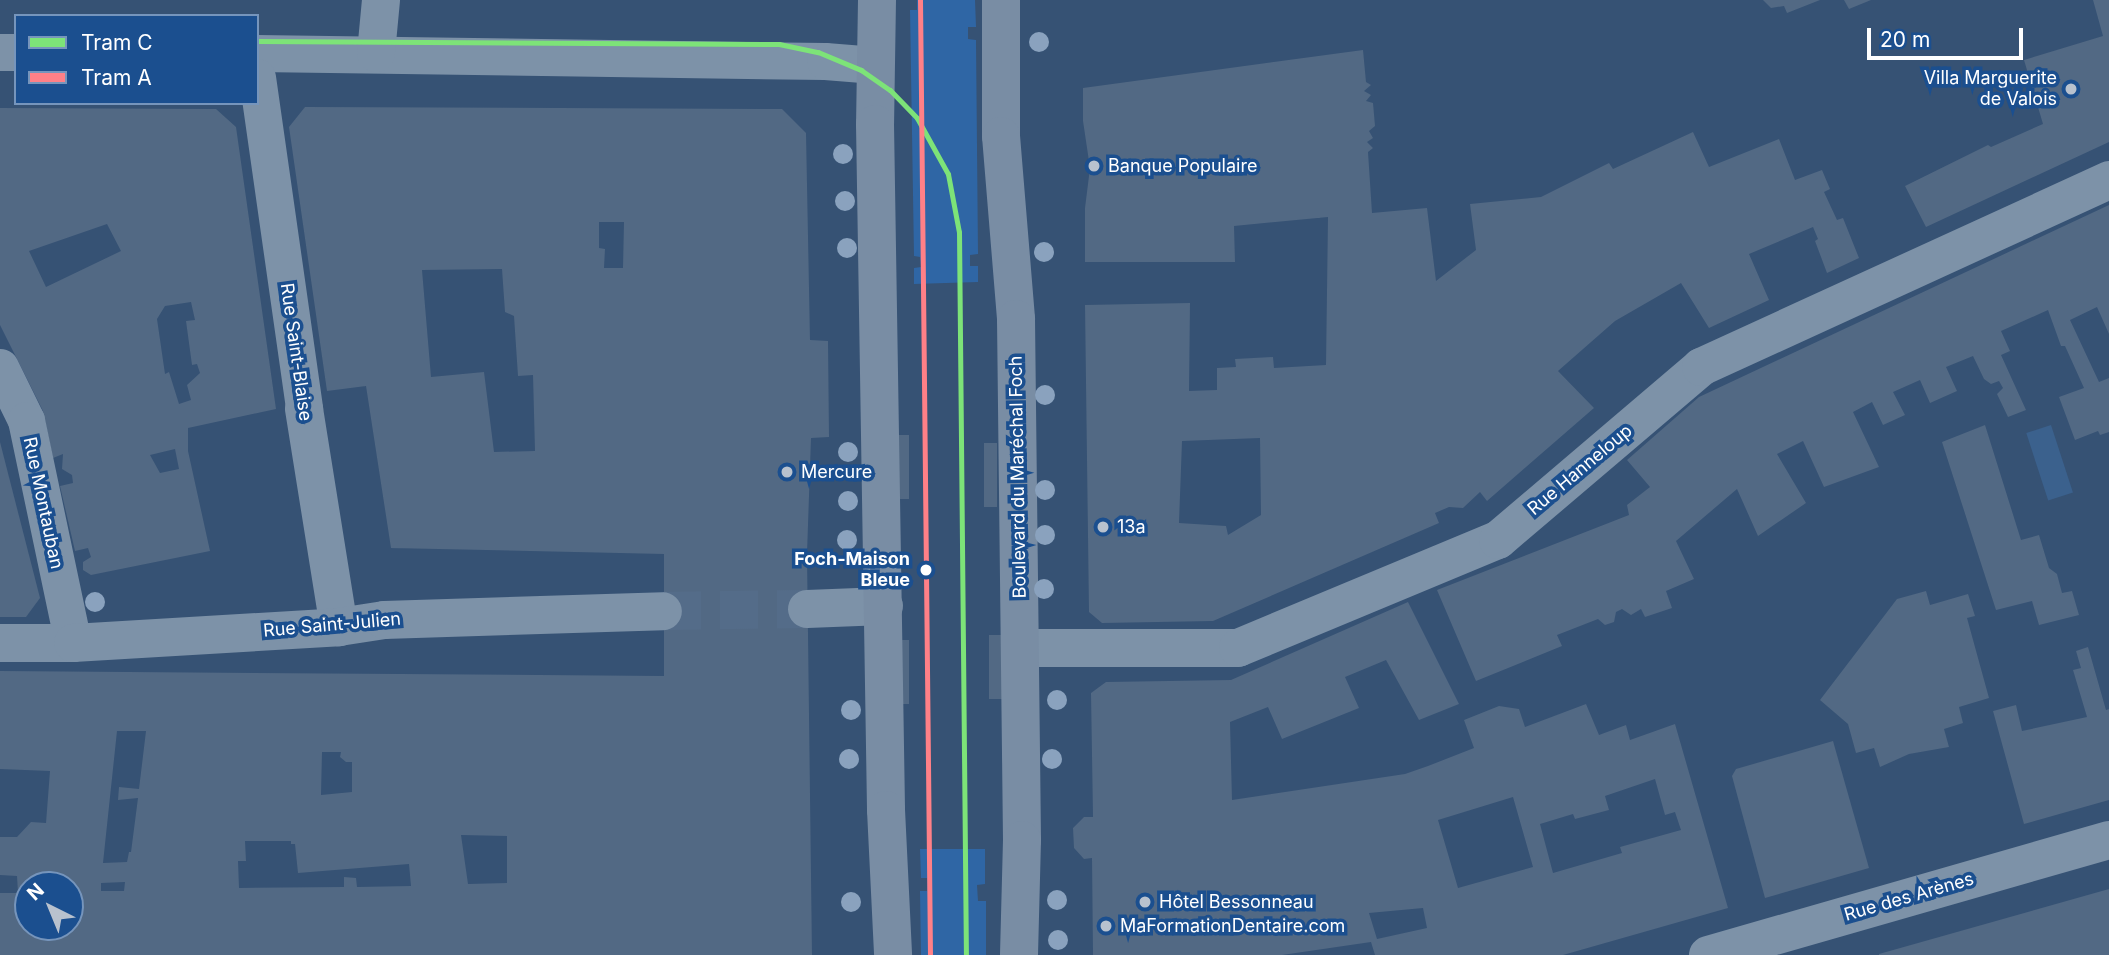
<!DOCTYPE html>
<meta charset="utf-8">
<style>
body{margin:0}
#map{position:relative;width:2109px;height:955px;overflow:hidden;background:#365274;font-family:Inter,sans-serif}
div>[style]{position:absolute}
[style*='--x']{left:calc(var(--x)*1px);top:calc(var(--y)*1px);width:calc(var(--w)*1px);rotate:calc(var(--a)*1deg)}
.green>*{inset:0;background:#2f66a5}
.water>*{inset:0;background:#3b618d;transform-origin:0 0}
.building>*{inset:0;background:#526984;transform-origin:0 0}
.minor-tunnel>*{height:38px;margin-top:-19px;transform-origin:0;background:repeating-linear-gradient(90deg,#546c89 0 38px,transparent 0 57px)}
.pedestrian>*{height:37px;margin:-18.5px;padding:0 18.5px;transform-origin:18.5px;border-radius:18.5px;background:#7d92a8}
.minor>*{height:38px;margin:-19px;padding:0 19px;transform-origin:19px;border-radius:19px;background:#7d92a8}
.tertiary>*{height:38px;margin:-19px;padding:0 19px;transform-origin:19px;border-radius:19px;background:#7d92a8}
.secondary>*{height:38px;margin:-19px;padding:0 19px;transform-origin:19px;border-radius:19px;background:#798da4}
.tram-1>*{height:5px;margin:-2.5px;padding:0 2.5px;transform-origin:2.5px;border-radius:2.5px;background:#7de378}
.tram-2>*{height:5px;margin:-2.5px;padding:0 2.5px;transform-origin:2.5px;border-radius:2.5px;background:#ff8087}
.trees>*{width:20px;height:20px;margin:-10px;border-radius:50%;background:#8aa2be}
.dots>*{width:19px;height:19px;translate:-50% -50%;box-sizing:border-box;border:4px solid #1b4f8f;border-radius:50%}
span{translate:-50% -50%;white-space:nowrap;text-align:center;line-height:1.15;-webkit-text-stroke:7px #1b4f8f;paint-order:stroke}
.poi-label{font-size:18px;color:#fff}
.right{translate:-100% -50%;text-align:right}
.left{translate:0 -50%;text-align:left}
.street-label{font-size:18px;color:#fff}
.stop-label{font-size:18px;color:#fff;font-weight:700}
.legend{position:absolute;left:14px;top:14px;width:245px;height:91px;box-sizing:border-box;background:#1b4f8f;border:2px solid #7695bc;margin:0;padding:9px 12px;list-style:none;font-size:21px;color:#fff}
.legend li{display:flex;align-items:center;gap:14px;height:35px}
.legend b{width:35px;border:2px solid #7695bc}
.north{position:absolute;left:14px;top:871px;width:70px;height:70px;box-sizing:border-box;background:#1b4f8f;border:2px solid #7695bc;border-radius:50%;rotate:317deg;font-size:19px;font-weight:700;line-height:28px;text-align:center;color:#fff}
.north::after{content:'';display:block;margin:auto;width:24px;height:32px;background:#b9c2ce;clip-path:polygon(50% 0,100% 100%,50% 72%,0 100%)}
.scale{position:absolute;left:1867px;top:28px;width:156px;height:32px;box-sizing:border-box;border:4px solid #fff;border-top:0;padding-left:9px;font-size:21px;line-height:24px;white-space:nowrap;color:#fff;-webkit-text-stroke:5px #1b4f8f;paint-order:stroke}
</style>
<div id="map">
<div class="green">
<i style="clip-path:polygon(917px 0,975px 0,976px 27px,968px 27px,968px 39px,976px 40px,978px 254px,970px 255px,970px 266px,978px 266px,978px 282px,914px 284px,914px 268px,921px 267px,920px 257px,914px 256px,910px 10px,917px 10px)"></i>
<i style="clip-path:polygon(920px 849px,985px 849px,985px 884px,977px 885px,978px 901px,986px 901px,986px 955px,921px 955px,920px 891px,927px 891px,927px 878px,921px 878px)"></i>
</div>
<div class="water">
<i style="left:2051px;top:425px;width:71px;height:26px;rotate:72deg"></i>
</div>
<div class="building">
<i style="clip-path:polygon(1763px 0,1820px 0,1787px 13px,1784px 6px,1771px 8px)"></i>
<i style="clip-path:polygon(1844px 0,1871px 0,1849px 9px)"></i>
<i style="clip-path:polygon(2093px 0,2109px 0,2109px 142px,1926px 227px,1905px 186px,1988px 145px,1991px 147px,2043px 124px,2024px 60px,2103px 36px)"></i>
<i style="clip-path:polygon(evenodd,1363px 50px,1366px 82px,1371px 85px,1364px 91px,1371px 95px,1366px 101px,1373px 103px,1375px 126px,1369px 131px,1373px 138px,1367px 142px,1373px 148px,1368px 152px,1372px 213px,1427px 208px,1436px 281px,1476px 250px,1470px 204px,1541px 197px,1609px 163px,1613px 169px,1693px 132px,1709px 167px,1779px 139px,1795px 180px,1822px 170px,1830px 189px,1824px 192px,1837px 220px,1843px 218px,1859px 258px,1827px 273px,1815px 241px,1818px 239px,1813px 227px,1749px 254px,1769px 300px,1709px 328px,1681px 283px,1615px 321px,1558px 371px,1594px 408px,1487px 501px,1480px 492px,1463px 508px,1449px 507px,1435px 513px,1439px 523px,1213px 621px,1102px 623px,1089px 612px,1085px 305px,1190px 303px,1189px 391px,1217px 390px,1217px 368px,1236px 367px,1235px 359px,1273px 357px,1274px 368px,1326px 365px,1328px 217px,1234px 226px,1235px 262px,1085px 262px,1085px 208px,1090px 168px,1083px 121px,1083px 88px,1363px 50px,1260px 438px,1261px 515px,1228px 535px,1226px 526px,1179px 523px,1182px 441px,1260px 438px)"></i>
<i style="clip-path:polygon(evenodd,305px 107px,782px 109px,806px 133px,810px 340px,828px 341px,829px 437px,811px 438px,807px 554px,812px 955px,0 955px,0 893px,18px 893px,17px 876px,0 875px,0 837px,17px 837px,31px 822px,46px 823px,50px 771px,0 769px,0 671px,664px 676px,664px 554px,391px 548px,366px 386px,327px 391px,289px 127px,305px 107px,599px 222px,624px 222px,623px 268px,604px 268px,605px 249px,599px 248px,599px 222px,305px 107px,502px 269px,505px 312px,514px 316px,518px 376px,533px 375px,535px 451px,494px 452px,484px 372px,431px 377px,422px 270px,502px 269px,305px 107px,117px 731px,146px 731px,139px 789px,119px 787px,118px 800px,138px 798px,131px 852px,129px 852px,127px 862px,103px 863px,117px 731px,305px 107px,322px 752px,341px 752px,340px 757px,346px 762px,352px 762px,352px 792px,321px 795px,322px 752px,305px 107px,461px 835px,507px 836px,507px 883px,468px 884px,461px 835px,305px 107px,245px 841px,291px 841px,291px 844px,295px 844px,298px 873px,409px 864px,411px 886px,357px 887px,356px 878px,344px 877px,344px 887px,239px 888px,238px 861px,246px 861px,245px 841px,305px 107px,125px 882px,124px 891px,101px 891px,101px 883px,125px 882px,305px 107px,28px 885px,70px 885px,70px 927px,28px 927px,28px 885px)"></i>
<i style="clip-path:polygon(evenodd,0 108px,216px 109px,236px 127px,276px 409px,188px 428px,188px 451px,210px 551px,91px 575px,83px 570px,83px 562px,91px 557px,88px 548px,75px 551px,60px 486px,73px 483px,72px 475px,62px 469px,63px 454px,53px 458px,43px 411px,0 325px,0 108px,107px 224px,121px 251px,46px 287px,29px 251px,107px 224px,0 108px,191px 302px,195px 320px,186px 321px,192px 365px,197px 364px,200px 373px,187px 385px,191px 400px,179px 404px,169px 372px,165px 374px,157px 319px,165px 306px,191px 302px,0 108px,175px 449px,179px 469px,160px 473px,150px 455px,175px 449px)"></i>
<i style="clip-path:polygon(2109px 205px,2109px 334px,2097px 307px,2070px 320px,2099px 382px,2109px 378px,2109px 432px,2100px 435px,2098px 431px,2075px 440px,2059px 397px,2084px 388px,2065px 346px,2061px 346px,2048px 310px,2001px 331px,2010px 351px,2001px 355px,2026px 410px,2008px 417px,1997px 394px,2003px 388px,1999px 381px,1991px 384px,1984px 379px,1973px 356px,1946px 367px,1957px 391px,1930px 403px,1920px 380px,1893px 392px,1905px 415px,1883px 425px,1872px 402px,1853px 412px,1879px 467px,1824px 487px,1803px 441px,1777px 454px,1806px 503px,1758px 536px,1737px 489px,1676px 541px,1694px 579px,1666px 591px,1672px 608px,1645px 617px,1641px 609px,1631px 615px,1622px 609px,1616px 612px,1614px 622px,1605px 625px,1598px 619px,1557px 635px,1562px 646px,1476px 681px,1437px 590px,1629px 515px,1627px 505px,1650px 487px,1627px 460px,1699px 397px)"></i>
<i style="clip-path:polygon(1985px 425px,2021px 540px,2039px 535px,2049px 568px,2057px 574px,2062px 593px,2072px 591px,2079px 615px,2039px 625px,2032px 601px,1996px 610px,1942px 442px)"></i>
<i style="left:897px;top:435px;width:12px;height:64px"></i>
<i style="clip-path:polygon(0 442px,40px 598px,26px 617px,0 617px)"></i>
<i style="left:984px;top:443px;width:13px;height:64px"></i>
<i style="clip-path:polygon(1926px 591px,1930px 605px,1968px 594px,1975px 616px,1967px 618px,1989px 698px,1959px 707px,1963px 723px,1944px 729px,1949px 747px,1909px 754px,1880px 767px,1874px 748px,1856px 753px,1848px 724px,1820px 700px,1897px 599px)"></i>
<i style="clip-path:polygon(evenodd,1408px 602px,1459px 704px,1419px 720px,1386px 660px,1345px 677px,1359px 708px,1282px 739px,1268px 707px,1230px 722px,1232px 800px,1405px 774px,1428px 766px,1474px 748px,1464px 720px,1499px 706px,1519px 709px,1525px 727px,1586px 704px,1599px 735px,1626px 725px,1630px 740px,1675px 724px,1728px 908px,1563px 955px,1375px 955px,1371px 942px,1282px 955px,1093px 955px,1092px 858px,1084px 859px,1074px 848px,1073px 828px,1084px 817px,1093px 817px,1091px 693px,1106px 682px,1231px 680px,1408px 602px,1655px 779px,1665px 815px,1675px 812px,1681px 830px,1620px 847px,1622px 853px,1553px 873px,1540px 824px,1573px 814px,1575px 819px,1609px 810px,1605px 796px,1655px 779px,1408px 602px,1513px 797px,1533px 867px,1458px 888px,1438px 820px,1513px 797px,1408px 602px,1423px 908px,1427px 928px,1377px 939px,1369px 913px,1423px 908px)"></i>
<i style="left:989px;top:635px;width:13px;height:64px"></i>
<i style="left:896px;top:640px;width:13px;height:64px"></i>
<i style="clip-path:polygon(2088px 647px,2106px 710px,2109px 709px,2109px 800px,2024px 824px,1993px 711px,2016px 705px,2022px 731px,2087px 717px,2073px 670px,2081px 668px,2076px 651px)"></i>
<i style="clip-path:polygon(1833px 741px,1869px 868px,1765px 898px,1732px 776px,1736px 769px)"></i>
<i style="clip-path:polygon(2109px 889px,2109px 955px,1879px 955px,1879px 954px)"></i>
</div>
<div class="minor-tunnel">
<i style="--x:663;--y:611;--w:144;--a:-0.8"></i>
</div>
<div class="pedestrian">
<i style="--x:0;--y:52;--w:16;--a:0"></i>
<i style="--x:257;--y:53;--w:568;--a:0.81"></i>
<i style="--x:825;--y:61;--w:50;--a:4.6"></i>
<i style="--x:257;--y:77;--w:335;--a:81.9"></i>
<i style="--x:0;--y:367;--w:59;--a:63.9"></i>
<i style="--x:26;--y:420;--w:228;--a:78.1"></i>
</div>
<div class="minor">
<i style="--x:376;--y:53;--w:53;--a:-84.6"></i>
<i style="--x:304;--y:409;--w:221;--a:80.9"></i>
<i style="--x:807;--y:609;--w:77;--a:-2.2"></i>
<i style="--x:0;--y:643;--w:73;--a:0"></i>
<i style="--x:73;--y:643;--w:266;--a:-3.4"></i>
<i style="--x:339;--y:627;--w:46;--a:-8.8"></i>
<i style="--x:384;--y:620;--w:279;--a:-1.8"></i>
<i style="--x:1708;--y:955;--w:417;--a:-16"></i>
</div>
<div class="tertiary">
<i style="--x:1020;--y:648;--w:218;--a:0"></i>
<i style="--x:1238;--y:648;--w:282;--a:-22.6"></i>
<i style="--x:1498;--y:540;--w:267;--a:-40.4"></i>
<i style="--x:1701;--y:367;--w:449;--a:-24.6"></i>
</div>
<div class="secondary">
<i style="--x:877;--y:0;--w:124;--a:90.9"></i>
<i style="--x:875;--y:124;--w:686;--a:89.08"></i>
<i style="--x:886;--y:810;--w:145;--a:87.2"></i>
<i style="--x:1001;--y:0;--w:136;--a:90"></i>
<i style="--x:1001;--y:136;--w:184;--a:85.3"></i>
<i style="--x:1016;--y:319;--w:521;--a:89.34"></i>
<i style="--x:1022;--y:840;--w:115;--a:91.5"></i>
</div>
<div class="tram-1">
<i style="--x:257;--y:41;--w:522;--a:0.33"></i>
<i style="--x:779;--y:44;--w:40;--a:12"></i>
<i style="--x:818;--y:52;--w:47;--a:22.7"></i>
<i style="--x:861;--y:70;--w:35;--a:35"></i>
<i style="--x:890;--y:90;--w:39;--a:46"></i>
<i style="--x:917;--y:118;--w:64;--a:61"></i>
<i style="--x:948;--y:174;--w:59;--a:79.3"></i>
<i style="--x:959;--y:232;--w:723;--a:89.45"></i>
</div>
<div class="tram-2">
<i style="--x:920;--y:0;--w:955;--a:89.4"></i>
</div>
<div class="trees">
<i style="left:1039px;top:42px"></i>
<i style="left:843px;top:154px"></i>
<i style="left:845px;top:201px"></i>
<i style="left:847px;top:248px"></i>
<i style="left:1044px;top:252px"></i>
<i style="left:1045px;top:395px"></i>
<i style="left:848px;top:452px"></i>
<i style="left:1045px;top:490px"></i>
<i style="left:848px;top:501px"></i>
<i style="left:1045px;top:535px"></i>
<i style="left:847px;top:540px"></i>
<i style="left:1044px;top:589px"></i>
<i style="left:95px;top:602px"></i>
<i style="left:1057px;top:700px"></i>
<i style="left:851px;top:710px"></i>
<i style="left:849px;top:759px"></i>
<i style="left:1052px;top:759px"></i>
<i style="left:1057px;top:900px"></i>
<i style="left:851px;top:902px"></i>
<i style="left:1058px;top:940px"></i>
</div>
<div class="dots">
<i style="left:2071px;top:89px;background:#b9c2ce"></i>
<i style="left:1094px;top:166px;background:#b9c2ce"></i>
<i style="left:787px;top:472px;background:#b9c2ce"></i>
<i style="left:1103px;top:527px;background:#b9c2ce"></i>
<i style="left:926px;top:570px;background:#fff"></i>
<i style="left:1145px;top:902px;background:#b9c2ce"></i>
<i style="left:1106px;top:926px;background:#b9c2ce"></i>
</div>
<div class="poi-label">
<span class="right" style="left:2057px;top:89px">Villa Marguerite<br>de Valois</span>
<span class="left" style="left:1108px;top:166px">Banque Populaire</span>
<span class="left" style="left:801px;top:472px">Mercure</span>
<span class="left" style="left:1117px;top:527px">13a</span>
<span class="left" style="left:1159px;top:902px">Hôtel Bessonneau</span>
<span class="left" style="left:1120px;top:926px">MaFormationDentaire.com</span>
</div>
<div class="street-label">
<span style="left:296px;top:352px;rotate:82deg">Rue Saint-Blaise</span>
<span style="left:1580px;top:470px;rotate:-40deg">Rue Hanneloup</span>
<span style="left:1018px;top:477px;rotate:-91deg">Boulevard du Maréchal Foch</span>
<span style="left:43px;top:503px;rotate:78deg">Rue Montauban</span>
<span style="left:332px;top:625px;rotate:-5deg">Rue Saint-Julien</span>
<span style="left:1909px;top:897px;rotate:-16deg">Rue des Arènes</span>
</div>
<div class="stop-label">
<span class="right" style="left:910px;top:570px">Foch-Maison<br>Bleue</span>
</div>
<ul class="legend">
<li><b style="height:9px;background:#7de378"></b>Tram C</li>
<li><b style="height:9px;background:#ff8087"></b>Tram A</li>
</ul>
<div class="north">N</div>
<div class="scale">20 m</div>
</div>
